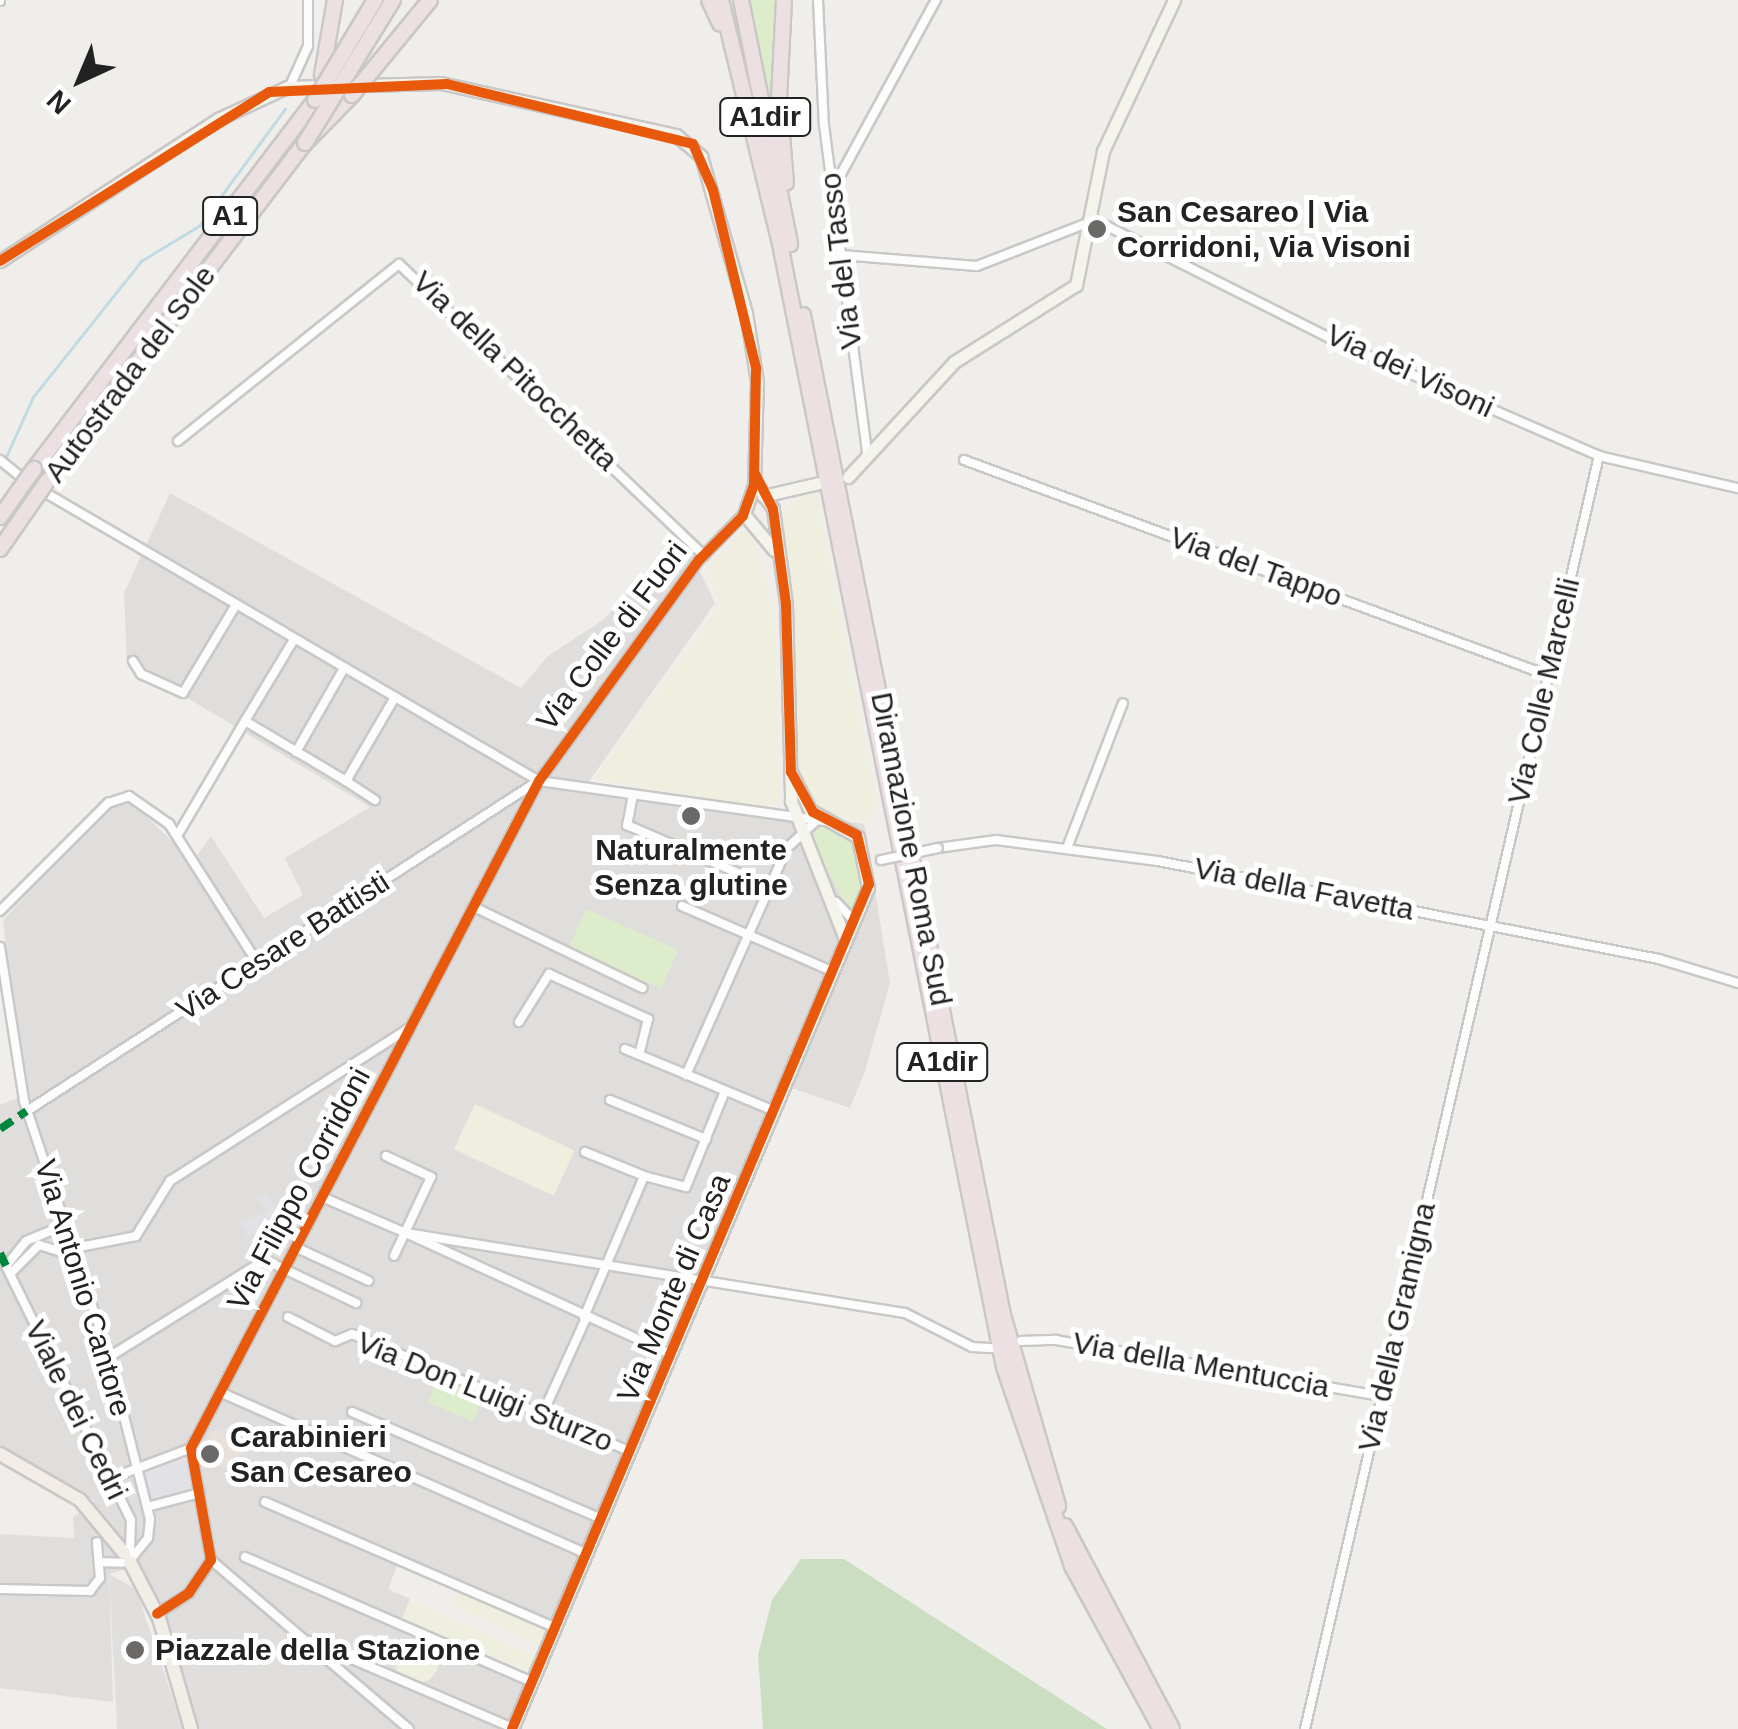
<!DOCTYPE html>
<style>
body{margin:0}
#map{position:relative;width:1738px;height:1729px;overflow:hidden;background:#f0eeeb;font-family:Helvetica,sans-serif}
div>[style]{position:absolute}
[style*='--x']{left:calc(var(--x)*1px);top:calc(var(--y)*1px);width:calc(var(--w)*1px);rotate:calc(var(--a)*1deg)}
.residential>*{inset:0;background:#dfdedc}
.military>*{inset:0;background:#eae0db}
.round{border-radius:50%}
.farmland>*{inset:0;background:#efefdf;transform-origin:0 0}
.grass>*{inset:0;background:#ddeccb;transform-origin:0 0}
.forest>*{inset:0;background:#cbdec1}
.parking>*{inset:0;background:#e0dfde}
.plaza>*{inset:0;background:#e2e1e5;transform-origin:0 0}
.stream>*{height:2.5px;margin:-1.25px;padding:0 1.25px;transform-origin:1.25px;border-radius:1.25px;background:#bfdbe3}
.roads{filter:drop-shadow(2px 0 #c9c8c7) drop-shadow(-2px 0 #c9c8c7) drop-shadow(0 2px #c9c8c7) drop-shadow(0 -2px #c9c8c7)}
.street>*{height:8px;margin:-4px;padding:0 4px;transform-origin:4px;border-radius:4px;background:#fdfcfc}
.secondary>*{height:11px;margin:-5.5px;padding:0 5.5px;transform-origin:5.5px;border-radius:5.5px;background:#f4f4ed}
.primary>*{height:12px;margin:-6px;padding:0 6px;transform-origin:6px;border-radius:6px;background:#f3ede7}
.highway>*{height:14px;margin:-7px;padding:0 7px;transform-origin:7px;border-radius:7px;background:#ece0e2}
.bridges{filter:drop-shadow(2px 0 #c9c8c7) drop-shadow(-2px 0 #c9c8c7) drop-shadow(0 2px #c9c8c7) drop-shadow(0 -2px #c9c8c7)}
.street-bridge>*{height:8px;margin:-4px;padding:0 4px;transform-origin:4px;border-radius:4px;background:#fdfcfc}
.highway-bridge>*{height:14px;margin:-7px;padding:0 7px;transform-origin:7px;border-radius:7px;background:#ece0e2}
.quiet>*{height:8px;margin-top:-4px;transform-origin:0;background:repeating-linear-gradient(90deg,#00873e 0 15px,transparent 0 23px)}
.cycleway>*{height:10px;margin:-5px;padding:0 5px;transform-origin:5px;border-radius:5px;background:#e8590c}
.dots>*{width:28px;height:28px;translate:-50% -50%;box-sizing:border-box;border:5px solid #fff;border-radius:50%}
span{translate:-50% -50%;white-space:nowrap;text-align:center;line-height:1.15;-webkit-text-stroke:10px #fff;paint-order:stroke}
.shield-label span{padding:2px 8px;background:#fff;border:2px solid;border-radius:8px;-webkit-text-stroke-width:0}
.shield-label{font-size:28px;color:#222;font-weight:700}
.poi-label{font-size:30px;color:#222;font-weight:700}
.left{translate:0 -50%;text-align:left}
.street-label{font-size:30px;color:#222}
.north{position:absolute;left:30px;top:30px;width:100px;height:100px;-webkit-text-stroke:8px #fff;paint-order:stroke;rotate:224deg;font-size:28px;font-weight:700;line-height:40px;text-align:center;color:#222}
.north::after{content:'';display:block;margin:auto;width:35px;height:45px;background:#222;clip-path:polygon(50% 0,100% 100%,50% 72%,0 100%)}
</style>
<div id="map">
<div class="residential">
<i style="clip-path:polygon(170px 493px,521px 688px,548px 656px,603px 620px,683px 537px,715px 603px,585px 787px,864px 824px,890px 983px,865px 1071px,850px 1108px,786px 1086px,556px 1628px,399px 1561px,388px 1589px,410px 1599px,400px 1624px,533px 1682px,512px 1729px,191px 1729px,159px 1618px,133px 1567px,109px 1574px,113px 1702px,0 1688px,0 1534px,74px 1538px,73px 1517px,95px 1501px,0 1447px,0 1105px,25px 1095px,3px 920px,114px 802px,133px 804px,193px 861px,211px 836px,264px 918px,303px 895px,285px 858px,370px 807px,127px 662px,124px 593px)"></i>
</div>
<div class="military">
<i class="round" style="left:204px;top:1429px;width:38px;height:38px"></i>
</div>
<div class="farmland">
<i style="clip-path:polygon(816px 493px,878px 807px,865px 821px,826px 816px,799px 783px,791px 570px,779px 524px,795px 501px)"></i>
<i style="clip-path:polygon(750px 527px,774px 608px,780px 800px,767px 808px,594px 779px,721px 605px,706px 568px)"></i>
<i style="left:475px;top:1104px;width:110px;height:50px;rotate:25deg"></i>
<i style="left:459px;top:1591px;width:100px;height:17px;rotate:24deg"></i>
<i style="clip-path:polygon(409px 1601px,538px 1657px,532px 1672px,401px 1622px)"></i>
<i class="round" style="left:395px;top:1639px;width:44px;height:44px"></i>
</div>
<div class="grass">
<i style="clip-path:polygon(748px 0,780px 0,769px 105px)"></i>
<i style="clip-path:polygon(816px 822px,853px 834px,865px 884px,853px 919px,811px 839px)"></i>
<i style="left:586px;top:909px;width:101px;height:42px;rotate:24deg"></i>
<i style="clip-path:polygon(438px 1379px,484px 1395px,473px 1422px,428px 1402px)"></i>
</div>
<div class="forest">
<i style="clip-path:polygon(801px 1559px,844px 1559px,1107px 1729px,763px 1729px,758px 1655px,772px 1600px)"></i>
</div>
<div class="parking">
<i style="clip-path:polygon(109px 1574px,136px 1589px,183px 1729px,117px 1729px)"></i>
</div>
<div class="plaza">
<i style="clip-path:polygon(266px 1194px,291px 1225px,275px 1251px,264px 1233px,247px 1236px,239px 1223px,269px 1211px,255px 1197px)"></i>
<i style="left:186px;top:1455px;width:38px;height:47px;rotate:75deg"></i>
</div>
<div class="stream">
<i style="--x:5;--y:459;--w:68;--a:-65.7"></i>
<i style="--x:33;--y:397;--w:174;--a:-51.5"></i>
<i style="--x:141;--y:261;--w:68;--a:-31.1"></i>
<i style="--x:199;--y:226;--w:145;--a:-53.7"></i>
</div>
<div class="roads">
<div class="street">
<i style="--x:818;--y:0;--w:125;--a:87.3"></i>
<i style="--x:824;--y:125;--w:335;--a:82.5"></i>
<i style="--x:0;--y:1;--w:1;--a:-90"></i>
<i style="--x:290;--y:86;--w:44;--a:-65.8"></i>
<i style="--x:308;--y:46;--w:46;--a:-90"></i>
<i style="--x:835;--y:185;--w:211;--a:-61.4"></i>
<i style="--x:841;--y:255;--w:136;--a:4.6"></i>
<i style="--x:977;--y:266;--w:127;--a:-21.3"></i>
<i style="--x:1095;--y:220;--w:279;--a:26.7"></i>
<i style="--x:1344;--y:345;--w:278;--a:23.5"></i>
<i style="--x:1599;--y:456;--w:143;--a:13"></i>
<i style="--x:178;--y:441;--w:283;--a:-38.7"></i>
<i style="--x:399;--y:264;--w:422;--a:43.7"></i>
<i style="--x:0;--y:460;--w:35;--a:39"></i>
<i style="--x:964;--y:460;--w:621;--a:20.24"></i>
<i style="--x:39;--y:489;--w:579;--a:30.28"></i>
<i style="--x:539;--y:781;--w:288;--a:8"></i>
<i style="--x:293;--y:641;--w:93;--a:121"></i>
<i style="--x:245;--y:721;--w:117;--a:30.7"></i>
<i style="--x:133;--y:661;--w:15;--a:58"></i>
<i style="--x:141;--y:674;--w:46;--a:24.3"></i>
<i style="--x:183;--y:693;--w:99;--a:-59"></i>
<i style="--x:296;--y:752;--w:95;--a:-60.2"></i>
<i style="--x:633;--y:795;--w:31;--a:101"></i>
<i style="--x:627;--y:825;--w:154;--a:23.4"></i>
<i style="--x:375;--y:800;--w:35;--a:-147"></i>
<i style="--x:346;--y:781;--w:95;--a:-59.7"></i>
<i style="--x:177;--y:836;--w:134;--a:-59.4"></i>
<i style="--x:938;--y:848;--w:59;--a:-7.9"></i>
<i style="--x:996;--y:840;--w:163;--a:7.4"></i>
<i style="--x:1158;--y:861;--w:510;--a:11.07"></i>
<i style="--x:1659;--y:959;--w:83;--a:16.9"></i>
<i style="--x:1067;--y:848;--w:155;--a:-68.9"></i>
<i style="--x:836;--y:902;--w:28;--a:46"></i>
<i style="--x:682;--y:906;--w:166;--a:23.5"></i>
<i style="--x:474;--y:907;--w:187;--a:25.7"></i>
<i style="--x:0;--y:911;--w:153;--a:-45"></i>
<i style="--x:108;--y:803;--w:22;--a:-18"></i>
<i style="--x:129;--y:796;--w:49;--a:35"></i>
<i style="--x:169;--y:824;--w:164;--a:57.5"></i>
<i style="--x:0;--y:947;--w:156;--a:81.1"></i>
<i style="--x:24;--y:1101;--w:270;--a:71.6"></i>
<i style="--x:109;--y:1357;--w:167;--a:75.8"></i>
<i style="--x:150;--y:1519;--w:19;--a:96"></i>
<i style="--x:148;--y:1538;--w:27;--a:129"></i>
<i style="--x:519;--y:1022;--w:57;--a:-58"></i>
<i style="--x:549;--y:974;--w:109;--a:24.4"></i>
<i style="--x:648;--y:1019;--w:37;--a:104"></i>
<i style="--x:625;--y:1049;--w:162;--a:22.5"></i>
<i style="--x:686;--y:1075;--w:248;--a:-66"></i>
<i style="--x:787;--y:848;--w:41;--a:-43"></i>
<i style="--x:610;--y:1100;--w:104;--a:22.1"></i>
<i style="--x:27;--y:1111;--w:605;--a:-32.85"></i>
<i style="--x:585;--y:1152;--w:64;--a:22.1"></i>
<i style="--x:386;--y:1156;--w:50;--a:25"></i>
<i style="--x:431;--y:1177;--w:87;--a:115.1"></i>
<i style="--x:322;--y:1197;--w:91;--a:23.2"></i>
<i style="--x:406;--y:1233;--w:505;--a:9.11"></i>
<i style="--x:905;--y:1313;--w:75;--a:26.9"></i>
<i style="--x:972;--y:1347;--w:22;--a:3"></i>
<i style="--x:406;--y:1233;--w:293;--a:24.6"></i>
<i style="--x:295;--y:1247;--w:81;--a:24.7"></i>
<i style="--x:6;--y:1266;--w:283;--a:63.8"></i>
<i style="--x:131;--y:1520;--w:31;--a:92"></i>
<i style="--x:6;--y:1266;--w:32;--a:-51"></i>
<i style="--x:26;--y:1241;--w:42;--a:-22.3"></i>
<i style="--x:10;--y:1274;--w:41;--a:-45"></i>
<i style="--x:39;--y:1245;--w:21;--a:17"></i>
<i style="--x:59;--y:1251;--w:78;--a:-11"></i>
<i style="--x:136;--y:1236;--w:65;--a:-58.3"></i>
<i style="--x:170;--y:1181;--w:284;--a:-32.6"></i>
<i style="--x:288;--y:1317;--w:53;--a:27.1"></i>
<i style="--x:335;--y:1341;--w:18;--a:-22"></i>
<i style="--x:352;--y:1334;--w:303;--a:22.9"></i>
<i style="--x:584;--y:1317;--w:153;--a:-66.9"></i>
<i style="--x:644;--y:1176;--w:43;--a:14.7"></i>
<i style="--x:686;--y:1187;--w:104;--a:-67.9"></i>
<i style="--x:1021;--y:1341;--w:35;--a:-2"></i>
<i style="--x:1056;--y:1340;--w:329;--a:9.8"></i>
<i style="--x:109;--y:1357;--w:184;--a:-31.9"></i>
<i style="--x:265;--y:1260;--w:101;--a:25.3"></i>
<i style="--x:222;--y:1393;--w:399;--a:23.8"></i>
<i style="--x:352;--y:1412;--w:272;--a:23.2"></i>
<i style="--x:543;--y:1413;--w:104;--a:-65.6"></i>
<i style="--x:109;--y:1479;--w:88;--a:-20.7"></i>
<i style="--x:265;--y:1502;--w:317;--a:23.4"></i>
<i style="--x:147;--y:1507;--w:55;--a:-14.8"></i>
<i style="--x:245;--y:1557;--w:314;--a:23.5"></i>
<i style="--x:211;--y:1560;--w:260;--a:40.5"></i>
<i style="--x:99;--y:1562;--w:23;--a:2"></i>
<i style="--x:0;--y:1589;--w:90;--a:1.3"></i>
<i style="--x:90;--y:1591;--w:16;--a:-52"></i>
<i style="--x:100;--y:1578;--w:36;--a:-95"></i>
<i style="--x:157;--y:1614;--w:38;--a:-33"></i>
<i style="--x:189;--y:1593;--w:40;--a:-56"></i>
<i style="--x:211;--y:1560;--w:114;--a:-100.1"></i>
<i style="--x:191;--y:1448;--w:752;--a:-62.45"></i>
<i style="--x:539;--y:781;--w:273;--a:-54.1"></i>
<i style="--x:699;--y:560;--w:64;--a:-45.6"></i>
<i style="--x:310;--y:1641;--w:221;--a:23.2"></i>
<i style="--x:1305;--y:1729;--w:1307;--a:-77"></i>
</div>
<div class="secondary">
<i style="--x:0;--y:261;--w:260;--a:-33.1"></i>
<i style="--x:218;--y:119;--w:76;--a:-24.9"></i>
<i style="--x:287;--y:87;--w:154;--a:-1.5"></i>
<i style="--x:441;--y:83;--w:241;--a:12.5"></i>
<i style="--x:676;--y:135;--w:33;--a:40"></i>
<i style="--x:701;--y:156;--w:163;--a:74"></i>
<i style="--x:746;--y:313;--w:70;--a:80.9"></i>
<i style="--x:757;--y:382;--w:103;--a:91.7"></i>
<i style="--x:754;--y:485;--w:31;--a:109"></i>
<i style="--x:744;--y:514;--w:47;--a:50.2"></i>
<i style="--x:848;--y:477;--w:156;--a:-47.3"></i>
<i style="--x:954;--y:362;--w:144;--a:-32.3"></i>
<i style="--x:1076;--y:285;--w:137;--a:-78.6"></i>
<i style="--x:1103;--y:151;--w:167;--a:-64.8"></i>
<i style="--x:755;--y:482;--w:32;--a:56"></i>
<i style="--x:773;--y:509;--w:96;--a:82.2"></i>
<i style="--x:786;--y:604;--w:197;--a:88.5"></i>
<i style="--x:791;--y:801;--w:148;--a:68.6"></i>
<i style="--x:763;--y:496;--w:57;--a:-13.1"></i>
<i style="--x:512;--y:1729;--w:913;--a:-67.06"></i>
<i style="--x:868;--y:888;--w:52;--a:-101.1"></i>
<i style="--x:858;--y:837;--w:55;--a:-150.6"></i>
<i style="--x:810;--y:810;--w:42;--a:-116.6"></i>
</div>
<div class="primary">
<i style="--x:0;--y:1454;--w:92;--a:29.9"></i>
<i style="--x:80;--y:1500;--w:69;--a:50.3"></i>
<i style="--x:130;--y:1562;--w:63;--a:62.6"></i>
<i style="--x:159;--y:1618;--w:116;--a:73.9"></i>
</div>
<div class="highway">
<i style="--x:709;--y:0;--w:26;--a:65"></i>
<i style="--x:721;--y:0;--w:246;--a:76.4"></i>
<i style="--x:779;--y:239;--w:1150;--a:78.72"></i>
<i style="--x:1004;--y:1367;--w:210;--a:71.1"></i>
<i style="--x:1072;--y:1566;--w:186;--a:61.4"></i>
<i style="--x:741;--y:0;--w:249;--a:78.6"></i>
<i style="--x:784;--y:0;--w:98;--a:92.9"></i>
<i style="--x:779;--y:98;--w:85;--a:85.3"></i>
<i style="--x:322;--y:75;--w:76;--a:-80.2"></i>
<i style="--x:803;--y:315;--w:1020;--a:78.69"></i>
<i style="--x:1003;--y:1315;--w:199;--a:73.9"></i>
<i style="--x:34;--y:469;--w:464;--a:-52.7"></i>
<i style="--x:48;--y:480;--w:424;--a:-52.7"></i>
<i style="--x:305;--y:143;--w:67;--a:-45.6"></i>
<i style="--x:1065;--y:1526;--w:229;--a:62.2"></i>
</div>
</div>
<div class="bridges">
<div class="street-bridge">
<i style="--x:881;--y:860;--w:58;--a:-11.9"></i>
</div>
<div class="highway-bridge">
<i style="--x:352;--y:95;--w:123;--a:-50.6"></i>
<i style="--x:315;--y:100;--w:117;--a:-59"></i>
<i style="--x:305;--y:143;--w:168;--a:-58.4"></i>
<i style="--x:0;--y:517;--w:59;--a:-54.7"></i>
<i style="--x:0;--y:549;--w:84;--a:-55.2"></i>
</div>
</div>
<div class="quiet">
<i style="--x:0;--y:1129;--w:32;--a:-34"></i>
<i style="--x:0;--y:1253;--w:14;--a:65"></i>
</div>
<div class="cycleway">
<i style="--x:0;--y:261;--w:318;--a:-32.1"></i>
<i style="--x:269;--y:92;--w:178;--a:-2.6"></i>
<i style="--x:447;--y:84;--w:253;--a:13.7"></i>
<i style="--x:693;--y:144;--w:50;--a:66.5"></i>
<i style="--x:713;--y:190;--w:183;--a:76.4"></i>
<i style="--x:756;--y:368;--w:117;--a:91"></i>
<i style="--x:754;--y:485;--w:33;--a:110"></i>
<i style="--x:743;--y:516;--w:62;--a:135"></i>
<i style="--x:699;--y:560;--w:273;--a:125.9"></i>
<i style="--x:539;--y:781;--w:752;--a:117.55"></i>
<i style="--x:191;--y:1448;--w:114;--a:79.9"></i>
<i style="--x:211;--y:1560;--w:40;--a:124"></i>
<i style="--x:189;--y:1593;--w:38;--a:147"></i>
<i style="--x:512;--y:1729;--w:917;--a:-67.1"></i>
<i style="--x:869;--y:884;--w:50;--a:-103.8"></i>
<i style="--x:857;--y:835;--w:50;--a:-152.4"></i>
<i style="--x:813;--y:812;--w:46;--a:-118.8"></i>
<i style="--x:791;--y:772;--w:168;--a:-91.7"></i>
<i style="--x:786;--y:604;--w:96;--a:-97.8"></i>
<i style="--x:773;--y:509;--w:39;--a:-117"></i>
</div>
<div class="dots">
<i style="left:1097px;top:229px;background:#6a6968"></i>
<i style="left:691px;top:816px;background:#6a6968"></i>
<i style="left:210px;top:1454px;background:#6a6968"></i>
<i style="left:135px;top:1650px;background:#6a6968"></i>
</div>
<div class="shield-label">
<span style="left:765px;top:117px">A1dir</span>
<span style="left:230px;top:216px">A1</span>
<span style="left:942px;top:1062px">A1dir</span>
</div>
<div class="poi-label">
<span class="left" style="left:1117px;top:229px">San Cesareo | Via<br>Corridoni, Via Visoni</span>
<span style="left:691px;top:867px">Naturalmente<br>Senza glutine</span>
<span class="left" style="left:230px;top:1454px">Carabinieri<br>San Cesareo</span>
<span class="left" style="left:155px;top:1650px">Piazzale della Stazione</span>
</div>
<div class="street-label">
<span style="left:841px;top:261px;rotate:-97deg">Via del Tasso</span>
<span style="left:515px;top:371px;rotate:44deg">Via della Pitocchetta</span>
<span style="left:1410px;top:371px;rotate:25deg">Via dei Visoni</span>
<span style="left:130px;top:374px;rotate:-53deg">Autostrada del Sole</span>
<span style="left:1256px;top:567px;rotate:20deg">Via del Tappo</span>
<span style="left:612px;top:636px;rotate:-53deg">Via Colle di Fuori</span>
<span style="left:1544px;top:691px;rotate:-77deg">Via Colle Marcelli</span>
<span style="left:911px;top:849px;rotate:79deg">Diramazione Roma Sud</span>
<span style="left:1304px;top:889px;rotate:11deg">Via della Favetta</span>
<span style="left:283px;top:946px;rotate:-33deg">Via Cesare Battisti</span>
<span style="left:299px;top:1189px;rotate:-62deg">Via Filippo Corridoni</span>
<span style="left:83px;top:1288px;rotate:73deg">Via Antonio Cantore</span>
<span style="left:674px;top:1288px;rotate:-67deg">Via Monte di Casa</span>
<span style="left:1397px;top:1327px;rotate:-77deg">Via della Gramigna</span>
<span style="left:1201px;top:1365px;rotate:10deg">Via della Mentuccia</span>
<span style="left:485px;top:1392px;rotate:22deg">Via Don Luigi Sturzo</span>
<span style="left:76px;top:1410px;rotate:64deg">Viale dei Cedri</span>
</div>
<div class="north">N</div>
</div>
